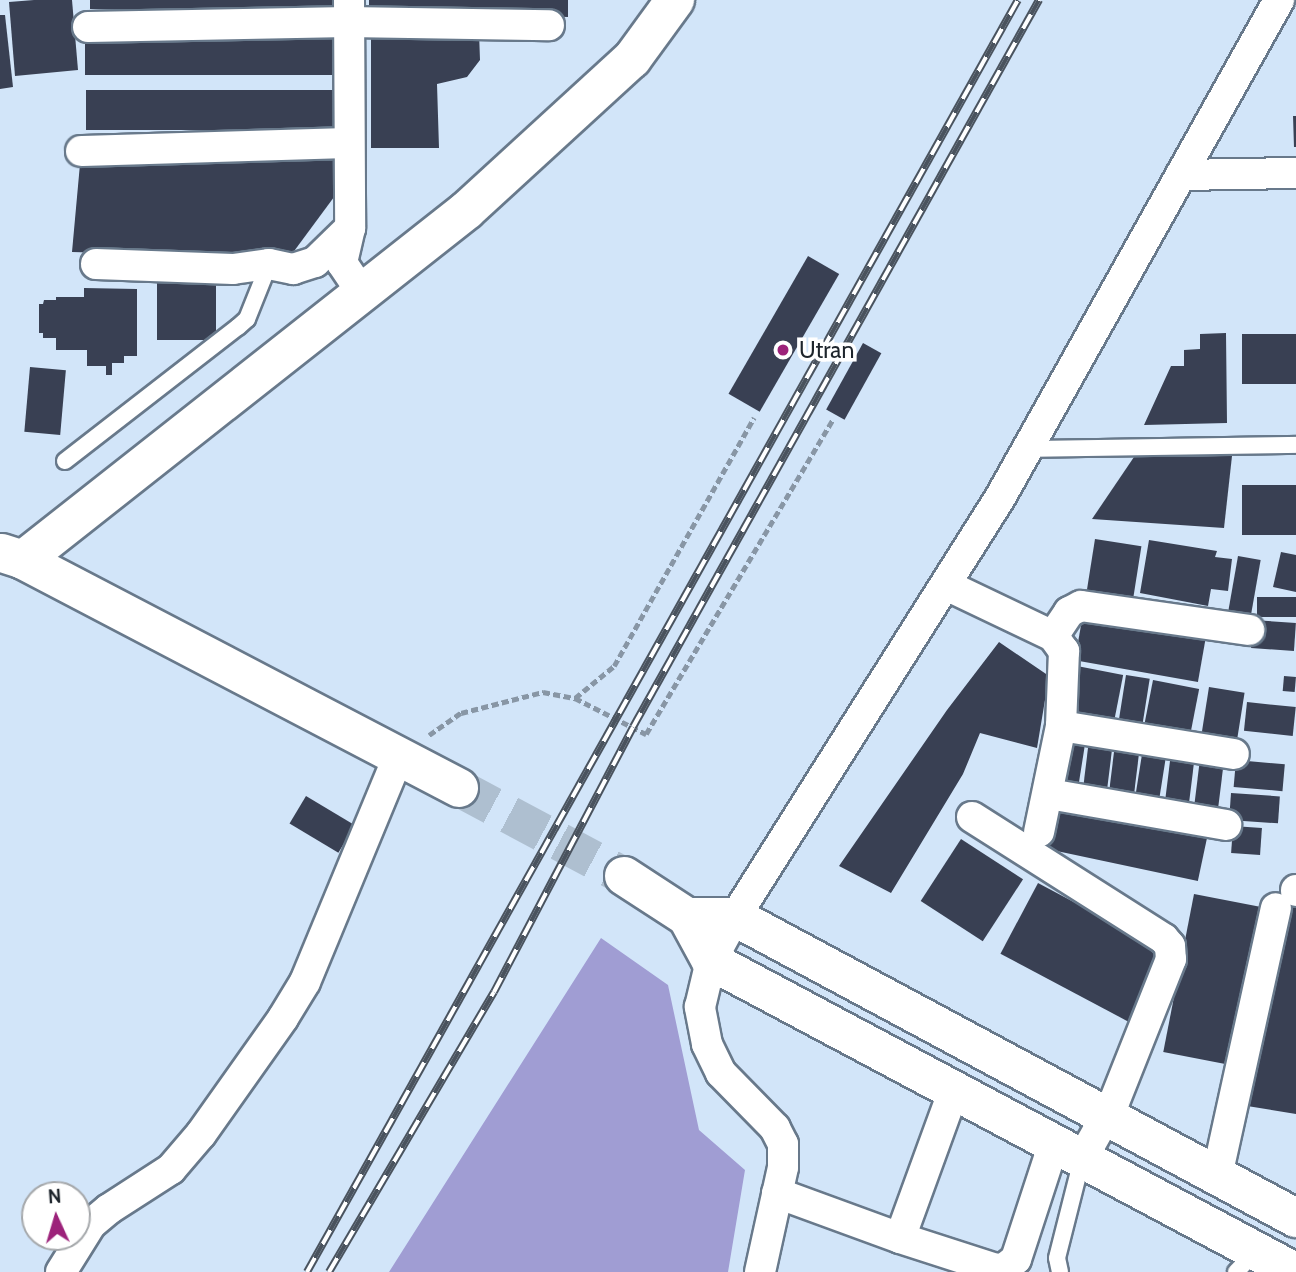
<!DOCTYPE html>
<style>
body{margin:0}
#map{position:relative;width:1296px;height:1272px;overflow:hidden;background:#d2e5f9;font-family:Cabin,sans-serif}
div>[style]{position:absolute}
[style*='--x']{left:calc(var(--x)*1px);top:calc(var(--y)*1px);width:calc(var(--w)*1px);rotate:calc(var(--a)*1deg)}
.forest>*{inset:0;background:#a09dd3}
.building>*{inset:0;background:#394053;transform-origin:0 0}
.secondary-tunnel>*{height:38px;margin-top:-19px;transform-origin:0;background:repeating-linear-gradient(90deg,#aebfd0 0 38px,transparent 0 57px)}
.path>*{height:4.5px;margin-top:-2.25px;transform-origin:0;background:repeating-linear-gradient(90deg,#8896a5 0 7px,transparent 0 10.5px)}
.roads{filter:drop-shadow(2px 0 #68798b) drop-shadow(-2px 0 #68798b) drop-shadow(0 2px #68798b) drop-shadow(0 -2px #68798b)}
.lane>*{height:16px;margin:-8px;padding:0 8px;transform-origin:8px;border-radius:8px;background:#fff}
.street>*{height:30px;margin:-15px;padding:0 15px;transform-origin:15px;border-radius:15px;background:#fff}
.secondary>*{height:38px;margin:-19px;padding:0 19px;transform-origin:19px;border-radius:19px;background:#fff}
.rail>*{height:8px;margin-top:-4px;transform-origin:0;background:repeating-linear-gradient(90deg,#fff 0 16px,#4a535e 0 32px);box-sizing:border-box;border-block:2px solid #4a535e}
.dots>*{width:19px;height:19px;translate:-50% -50%;box-sizing:border-box;border:4px solid #fff;border-radius:50%}
span{translate:-50% -50%;white-space:nowrap;text-align:center;line-height:1.15;-webkit-text-stroke:7px #fff;paint-order:stroke}
.poi-label{font-size:23px;color:#1e252c}
.left{translate:0 -50%;text-align:left}
.north{position:absolute;left:21px;top:1181px;width:70px;height:70px;box-sizing:border-box;background:#fff;border:2px solid #a5a8ab;border-radius:50%;rotate:356deg;font-size:19px;font-weight:700;line-height:28px;text-align:center;color:#1e252c}
.north::after{content:'';display:block;margin:auto;width:24px;height:32px;background:#9c227a;clip-path:polygon(50% 0,100% 100%,50% 72%,0 100%)}
</style>
<div id="map">
<div class="forest">
<i style="clip-path:polygon(601px 938px,668px 985px,699px 1130px,745px 1170px,728px 1272px,389px 1272px)"></i>
</div>
<div class="building">
<i style="clip-path:polygon(34px 0,72px 0,78px 70px,15px 76px,9px 2px)"></i>
<i style="clip-path:polygon(90px 0,337px 0,337px 14px,90px 9px)"></i>
<i style="clip-path:polygon(369px 0,568px 0,568px 17px,369px 12px)"></i>
<i style="clip-path:polygon(0 15px,5px 15px,13px 87px,0 89px)"></i>
<i style="clip-path:polygon(371px 29px,479px 32px,480px 60px,467px 77px,437px 84px,439px 148px,371px 148px)"></i>
<i style="left:85px;top:35px;width:247px;height:40px"></i>
<i style="left:86px;top:90px;width:247px;height:40px"></i>
<i style="clip-path:polygon(1293px 116px,1296px 116px,1296px 147px,1294px 147px)"></i>
<i style="clip-path:polygon(338px 155px,337px 193px,289px 258px,72px 252px,80px 164px)"></i>
<i style="left:808px;top:256px;width:36px;height:159px;rotate:30deg"></i>
<i style="left:216px;top:280px;width:60px;height:59px;rotate:90deg"></i>
<i style="clip-path:polygon(84px 288px,137px 289px,137px 356px,124px 356px,124px 363px,112px 363px,112px 375px,106px 375px,106px 366px,87px 366px,87px 350px,56px 350px,56px 338px,43px 338px,43px 333px,39px 333px,39px 304px,43px 304px,44px 300px,56px 300px,56px 297px,84px 297px)"></i>
<i style="clip-path:polygon(1226px 333px,1227px 423px,1144px 425px,1171px 366px,1184px 366px,1184px 350px,1200px 349px,1200px 334px)"></i>
<i style="left:1242px;top:334px;width:54px;height:50px"></i>
<i style="left:863px;top:343px;width:21px;height:76px;rotate:29deg"></i>
<i style="left:30px;top:367px;width:36px;height:65px;rotate:5deg"></i>
<i style="clip-path:polygon(1232px 456px,1224px 528px,1092px 519px,1134px 457px)"></i>
<i style="left:1296px;top:485px;width:50px;height:54px;rotate:90deg"></i>
<i style="left:1095px;top:539px;width:47px;height:56px;rotate:9deg"></i>
<i style="clip-path:polygon(1149px 540px,1217px 551px,1215px 557px,1232px 559px,1228px 591px,1211px 589px,1208px 606px,1140px 593px)"></i>
<i style="clip-path:polygon(1281px 552px,1296px 555px,1296px 592px,1273px 587px)"></i>
<i style="left:1238px;top:556px;width:23px;height:57px;rotate:10deg"></i>
<i style="left:1257px;top:597px;width:39px;height:20px"></i>
<i style="left:1083px;top:614px;width:125px;height:47px;rotate:10deg"></i>
<i style="left:1253px;top:620px;width:43px;height:28px;rotate:4deg"></i>
<i style="clip-path:polygon(999px 642px,1049px 676px,1037px 748px,980px 733px,963px 774px,891px 893px,839px 866px,947px 710px)"></i>
<i style="left:1077px;top:666px;width:47px;height:46px;rotate:11deg"></i>
<i style="left:1126px;top:675px;width:24px;height:51px;rotate:9deg"></i>
<i style="left:1284px;top:676px;width:12px;height:15px;rotate:5deg"></i>
<i style="left:1153px;top:680px;width:47px;height:47px;rotate:11deg"></i>
<i style="left:1209px;top:687px;width:36px;height:47px;rotate:9deg"></i>
<i style="left:1247px;top:702px;width:49px;height:29px;rotate:6deg"></i>
<i style="left:1062px;top:736px;width:24px;height:50px;rotate:9deg"></i>
<i style="left:1089px;top:740px;width:24px;height:50px;rotate:7deg"></i>
<i style="left:1115px;top:744px;width:25px;height:50px;rotate:7deg"></i>
<i style="left:1143px;top:748px;width:24px;height:51px;rotate:9deg"></i>
<i style="left:1171px;top:753px;width:24px;height:51px;rotate:7deg"></i>
<i style="left:1200px;top:759px;width:24px;height:51px;rotate:7deg"></i>
<i style="left:1236px;top:760px;width:49px;height:27px;rotate:5deg"></i>
<i style="left:1231px;top:793px;width:49px;height:27px;rotate:4deg"></i>
<i style="left:306px;top:796px;width:57px;height:32px;rotate:31deg"></i>
<i style="left:1057px;top:803px;width:154px;height:47px;rotate:12deg"></i>
<i style="left:1233px;top:826px;width:29px;height:27px;rotate:4deg"></i>
<i style="left:961px;top:839px;width:74px;height:74px;rotate:33deg"></i>
<i style="left:1038px;top:883px;width:147px;height:80px;rotate:28deg"></i>
<i style="left:1194px;top:894px;width:71px;height:161px;rotate:11deg"></i>
<i style="clip-path:polygon(1284px 903px,1296px 905px,1296px 1114px,1241px 1105px)"></i>
</div>
<div class="secondary-tunnel">
<i style="--x:459;--y:788;--w:187;--a:28.1"></i>
</div>
<div class="path">
<i style="--x:575;--y:698;--w:50;--a:-39.4"></i>
<i style="--x:614;--y:666;--w:285;--a:-60.6"></i>
<i style="--x:429;--y:735;--w:39;--a:-35"></i>
<i style="--x:461;--y:713;--w:85;--a:-14.4"></i>
<i style="--x:543;--y:692;--w:33;--a:11"></i>
<i style="--x:575;--y:698;--w:80;--a:26.9"></i>
<i style="--x:646;--y:734;--w:366;--a:-59.3"></i>
</div>
<div class="roads">
<div class="lane">
<i style="--x:1027;--y:449;--w:269;--a:-0.9"></i>
<i style="--x:65;--y:461;--w:219;--a:-37.8"></i>
<i style="--x:238;--y:327;--w:12;--a:-42"></i>
<i style="--x:247;--y:319;--w:59;--a:-68.2"></i>
<i style="--x:1060;--y:1272;--w:14;--a:-102"></i>
<i style="--x:1057;--y:1258;--w:102;--a:-75.8"></i>
<i style="--x:1236;--y:1272;--w:29;--a:-46"></i>
</div>
<div class="street">
<i style="--x:349;--y:0;--w:228;--a:89.7"></i>
<i style="--x:350;--y:228;--w:36;--a:103"></i>
<i style="--x:342;--y:263;--w:36;--a:56"></i>
<i style="--x:88;--y:27;--w:260;--a:-1.1"></i>
<i style="--x:348;--y:22;--w:201;--a:0.9"></i>
<i style="--x:81;--y:151;--w:268;--a:-1.7"></i>
<i style="--x:1181;--y:175;--w:115;--a:-1"></i>
<i style="--x:96;--y:264;--w:137;--a:2.1"></i>
<i style="--x:233;--y:269;--w:36;--a:-8"></i>
<i style="--x:269;--y:264;--w:25;--a:12"></i>
<i style="--x:293;--y:269;--w:23;--a:-18"></i>
<i style="--x:315;--y:262;--w:49;--a:-44.2"></i>
<i style="--x:946;--y:585;--w:119;--a:25.5"></i>
<i style="--x:1053;--y:636;--w:19;--a:54"></i>
<i style="--x:1064;--y:651;--w:75;--a:92.3"></i>
<i style="--x:1061;--y:726;--w:108;--a:101.7"></i>
<i style="--x:1053;--y:636;--w:29;--a:-56"></i>
<i style="--x:1069;--y:612;--w:13;--a:-27"></i>
<i style="--x:1081;--y:606;--w:170;--a:8.1"></i>
<i style="--x:1061;--y:726;--w:175;--a:9.2"></i>
<i style="--x:1049;--y:794;--w:180;--a:9.9"></i>
<i style="--x:972;--y:817;--w:227;--a:32.4"></i>
<i style="--x:1164;--y:939;--w:9;--a:49"></i>
<i style="--x:1170;--y:946;--w:13;--a:86"></i>
<i style="--x:1171;--y:959;--w:154;--a:111.7"></i>
<i style="--x:1114;--y:1102;--w:65;--a:119.3"></i>
<i style="--x:1296;--y:891;--w:1;--a:-90"></i>
<i style="--x:1217;--y:1176;--w:274;--a:-77.6"></i>
<i style="--x:777;--y:1193;--w:131;--a:20.1"></i>
<i style="--x:900;--y:1238;--w:101;--a:17.9"></i>
<i style="--x:996;--y:1269;--w:9;--a:-6"></i>
<i style="--x:1005;--y:1268;--w:14;--a:-39"></i>
<i style="--x:1016;--y:1259;--w:122;--a:-71.9"></i>
<i style="--x:900;--y:1238;--w:158;--a:-70"></i>
<i style="--x:61;--y:1272;--w:57;--a:-58"></i>
<i style="--x:91;--y:1224;--w:23;--a:-40"></i>
<i style="--x:109;--y:1209;--w:74;--a:-32.8"></i>
<i style="--x:171;--y:1169;--w:46;--a:-49.4"></i>
<i style="--x:201;--y:1134;--w:142;--a:-54.7"></i>
<i style="--x:283;--y:1018;--w:42;--a:-58.6"></i>
<i style="--x:305;--y:982;--w:246;--a:-67.5"></i>
<i style="--x:760;--y:1272;--w:107;--a:-77.6"></i>
<i style="--x:783;--y:1167;--w:23;--a:-90"></i>
<i style="--x:783;--y:1144;--w:18;--a:-117"></i>
<i style="--x:775;--y:1128;--w:77;--a:-134.5"></i>
<i style="--x:721;--y:1073;--w:32;--a:-116"></i>
<i style="--x:707;--y:1044;--w:38;--a:-101"></i>
<i style="--x:700;--y:1007;--w:47;--a:-76.6"></i>
<i style="--x:711;--y:961;--w:50;--a:-61.4"></i>
<i style="--x:735;--y:917;--w:498;--a:-57.7"></i>
<i style="--x:1001;--y:496;--w:569;--a:-60.73"></i>
</div>
<div class="secondary">
<i style="--x:2;--y:553;--w:22;--a:18"></i>
<i style="--x:23;--y:560;--w:492;--a:27.6"></i>
<i style="--x:23;--y:560;--w:565;--a:-38.25"></i>
<i style="--x:467;--y:210;--w:224;--a:-42.5"></i>
<i style="--x:632;--y:59;--w:73;--a:-53.9"></i>
<i style="--x:624;--y:876;--w:75;--a:33.1"></i>
<i style="--x:687;--y:917;--w:50;--a:61.4"></i>
<i style="--x:711;--y:961;--w:662;--a:28.04"></i>
<i style="--x:687;--y:917;--w:48;--a:0"></i>
<i style="--x:735;--y:917;--w:637;--a:28.22"></i>
</div>
</div>
<div class="rail">
<i style="--x:307;--y:1272;--w:1457;--a:-60.8"></i>
<i style="--x:329;--y:1272;--w:325;--a:-59.5"></i>
<i style="--x:494;--y:992;--w:299;--a:-62.3"></i>
<i style="--x:633;--y:727;--w:833;--a:-60.82"></i>
</div>
<div class="dots">
<i style="left:783px;top:350px;background:#9c227a"></i>
</div>
<div class="poi-label">
<span class="left" style="left:799px;top:350px">Utran</span>
</div>
<div class="north">N</div>
</div>
